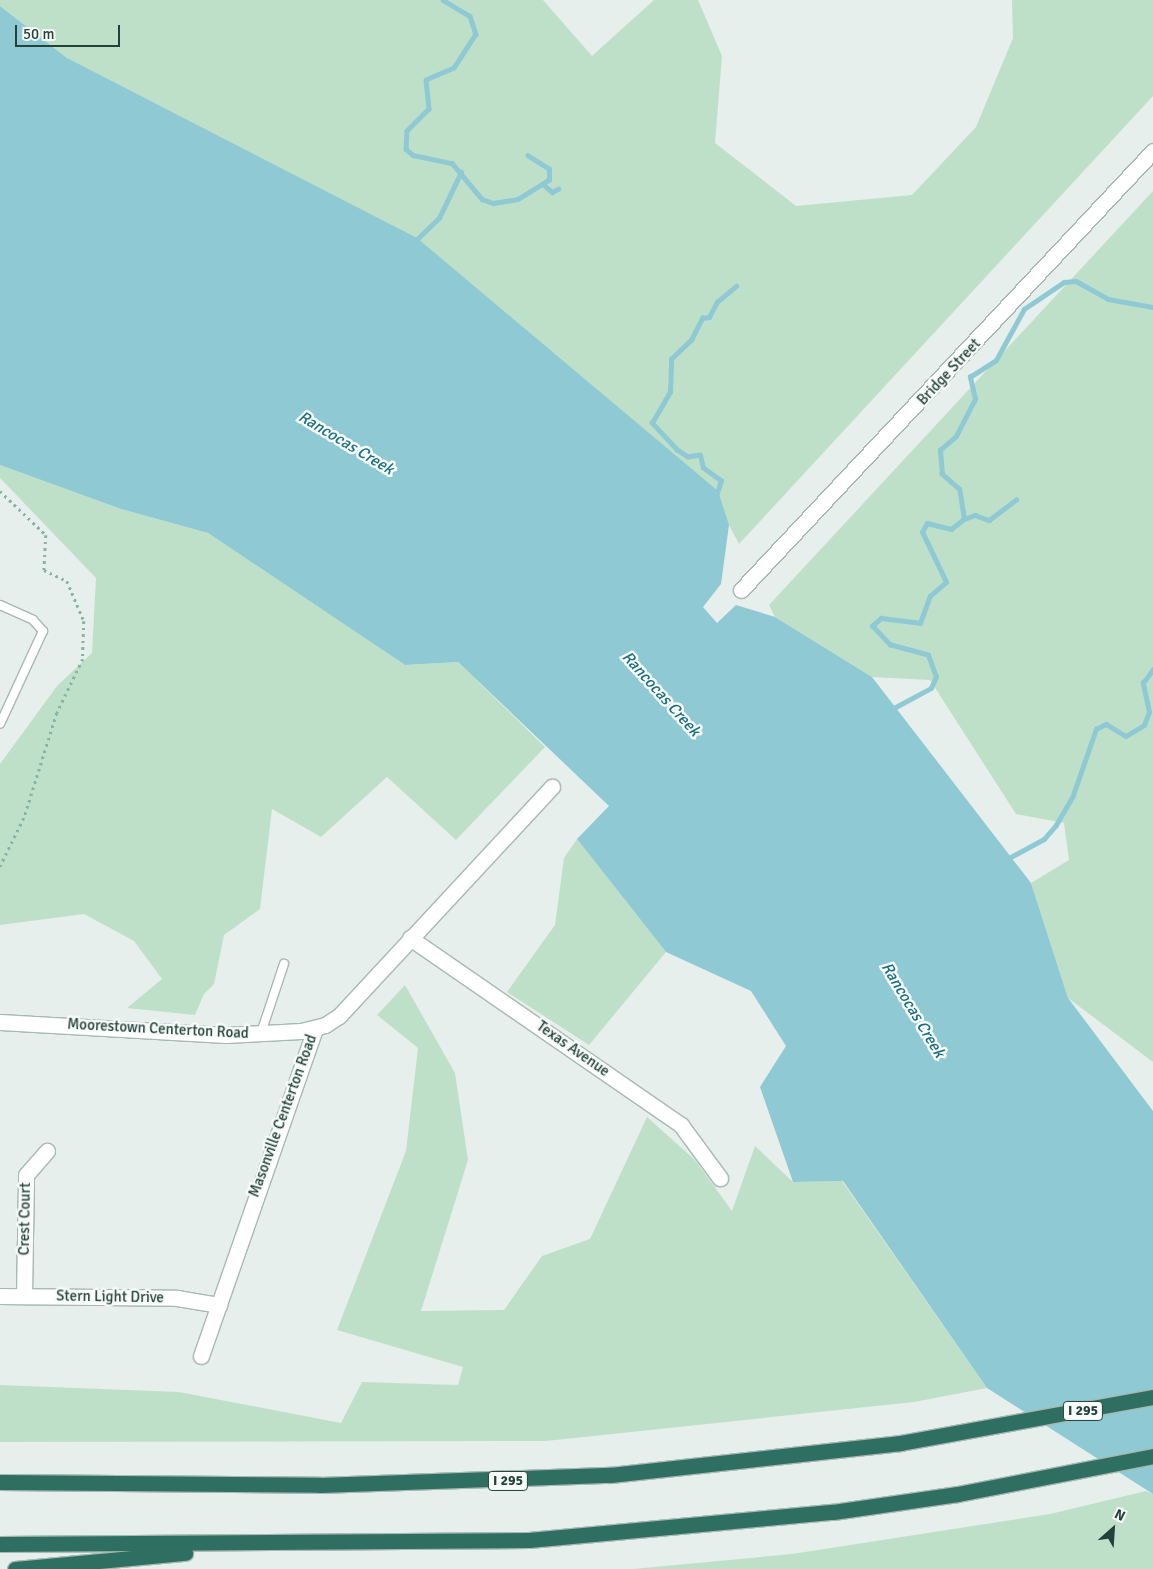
<!DOCTYPE html>
<style>
body{margin:0}
#map{position:relative;width:1153px;height:1569px;overflow:hidden;background:#e6efeb;font-family:Signika,sans-serif}
div>[style]{position:absolute}
[style*='--x']{left:calc(var(--x)*1px);top:calc(var(--y)*1px);width:calc(var(--w)*1px);rotate:calc(var(--a)*1deg)}
.green>*{inset:0;background:#bfe0c8}
.water>*{inset:0;background:#8ec9d4}
.stream>*{height:4.5px;margin:-2.25px;padding:0 2.25px;transform-origin:2.25px;border-radius:2.25px;background:#8ec9d4}
.path>*{height:2.5px;margin-top:-1.25px;transform-origin:0;background:repeating-linear-gradient(90deg,#86b3a5 0 2.5px,transparent 0 6.5px)}
.roads{filter:drop-shadow(1px 0 #a8b8b2) drop-shadow(-1px 0 #a8b8b2) drop-shadow(0 1px #a8b8b2) drop-shadow(0 -1px #a8b8b2)}
.lane>*{height:8px;margin:-4px;padding:0 4px;transform-origin:4px;border-radius:4px;background:#fff}
.street>*{height:15px;margin:-7.5px;padding:0 7.5px;transform-origin:7.5px;border-radius:7.5px;background:#fff}
.secondary>*{height:15px;margin:-7.5px;padding:0 7.5px;transform-origin:7.5px;border-radius:7.5px;background:#fff}
.highway>*{height:15px;margin:-7.5px;padding:0 7.5px;transform-origin:7.5px;border-radius:7.5px;background:#2f6f62}
span{translate:-50% -50%;white-space:nowrap;text-align:center;line-height:1.15;-webkit-text-stroke:5px #f7fbf9;paint-order:stroke}
.shield-label span{padding:1px 4px;background:#f7fbf9;border:1px solid;border-radius:4px;-webkit-text-stroke-width:0}
.shield-label{font-size:14px;color:#24423a;font-weight:700}
.street-label{font-size:15px;color:#24423a}
.water-label{font-size:16px;color:#1c6f80;font-style:italic}
.north{position:absolute;left:1088px;top:1504px;width:50px;height:50px;-webkit-text-stroke:4px #f7fbf9;paint-order:stroke;rotate:26deg;font-size:14px;font-weight:700;line-height:20px;text-align:center;color:#24423a}
.north::after{content:'';display:block;margin:auto;width:18px;height:22px;background:#24423a;clip-path:polygon(50% 0,100% 100%,50% 72%,0 100%)}
.scale{position:absolute;left:15px;top:25px;width:105px;height:22px;box-sizing:border-box;border:2px solid #24423a;border-top:0;padding-left:6px;font-size:15px;line-height:18px;white-space:nowrap;color:#24423a;-webkit-text-stroke:4px #f7fbf9;paint-order:stroke}
</style>
<div id="map">
<div class="green">
<i style="clip-path:polygon(0 0,543px 0,592px 56px,654px 0,698px 0,722px 56px,715px 143px,796px 206px,912px 195px,976px 127px,1013px 38px,1012px 0,1153px 0,1153px 96px,739px 544px,729px 525px,67px 58px,0 6px)"></i>
<i style="clip-path:polygon(1153px 191px,1153px 1062px,1068px 998px,1031px 883px,1069px 860px,1064px 823px,1016px 814px,930px 680px,872px 677px,775px 617px,769px 605px)"></i>
<i style="clip-path:polygon(0 465px,121px 509px,208px 533px,405px 665px,458px 662px,545px 747px,456px 840px,387px 777px,321px 837px,272px 809px,260px 909px,224px 935px,214px 984px,204px 994px,195px 1015px,127px 1008px,162px 979px,134px 941px,84px 914px,0 925px,0 764px,57px 686px,92px 653px,96px 578px,0 478px)"></i>
<i style="clip-path:polygon(577px 839px,666px 952px,589px 1045px,507px 992px,555px 925px,564px 858px)"></i>
<i style="clip-path:polygon(405px 985px,455px 1073px,468px 1160px,421px 1311px,504px 1310px,542px 1256px,590px 1239px,647px 1117px,695px 1160px,732px 1211px,755px 1146px,793px 1182px,842px 1181px,987px 1388px,914px 1402px,546px 1441px,0 1442px,0 1385px,179px 1392px,341px 1423px,362px 1382px,458px 1385px,463px 1367px,337px 1330px,406px 1151px,418px 1048px,377px 1015px)"></i>
<i style="clip-path:polygon(1146px 1491px,1153px 1494px,1153px 1569px,633px 1569px,792px 1554px,1050px 1514px)"></i>
</div>
<div class="water">
<i style="clip-path:polygon(0 6px,67px 58px,417px 238px,718px 491px,729px 525px,721px 584px,703px 607px,717px 623px,736px 605px,775px 617px,872px 677px,1031px 883px,1068px 998px,1153px 1111px,1153px 1494px,987px 1388px,843px 1181px,793px 1182px,760px 1087px,786px 1046px,751px 991px,666px 952px,577px 839px,609px 806px,458px 662px,405px 665px,208px 533px,121px 509px,0 465px)"></i>
</div>
<div class="stream">
<i style="--x:443;--y:0;--w:31;--a:31"></i>
<i style="--x:470;--y:16;--w:19;--a:72"></i>
<i style="--x:476;--y:34;--w:40;--a:122.9"></i>
<i style="--x:454;--y:68;--w:30;--a:157"></i>
<i style="--x:426;--y:80;--w:29;--a:84"></i>
<i style="--x:429;--y:109;--w:31;--a:135"></i>
<i style="--x:407;--y:131;--w:18;--a:93"></i>
<i style="--x:406;--y:149;--w:9;--a:41"></i>
<i style="--x:413;--y:155;--w:40;--a:12"></i>
<i style="--x:452;--y:163;--w:47;--a:50.2"></i>
<i style="--x:482;--y:199;--w:12;--a:20"></i>
<i style="--x:493;--y:203;--w:25;--a:-9"></i>
<i style="--x:518;--y:199;--w:36;--a:-32"></i>
<i style="--x:549;--y:180;--w:11;--a:-90"></i>
<i style="--x:549;--y:169;--w:25;--a:-148"></i>
<i style="--x:544;--y:185;--w:11;--a:41"></i>
<i style="--x:552;--y:192;--w:7;--a:-27"></i>
<i style="--x:414;--y:242;--w:35;--a:-44"></i>
<i style="--x:439;--y:218;--w:51;--a:-64.4"></i>
<i style="--x:716;--y:496;--w:16;--a:-72"></i>
<i style="--x:721;--y:481;--w:22;--a:-144"></i>
<i style="--x:703;--y:468;--w:13;--a:-103"></i>
<i style="--x:700;--y:455;--w:12;--a:171"></i>
<i style="--x:688;--y:457;--w:13;--a:-148"></i>
<i style="--x:677;--y:450;--w:37;--a:-133"></i>
<i style="--x:652;--y:423;--w:36;--a:-60"></i>
<i style="--x:670;--y:392;--w:33;--a:-88"></i>
<i style="--x:671;--y:359;--w:28;--a:-44"></i>
<i style="--x:691;--y:340;--w:25;--a:-63"></i>
<i style="--x:702;--y:318;--w:7;--a:-8"></i>
<i style="--x:709;--y:317;--w:17;--a:-62"></i>
<i style="--x:717;--y:302;--w:25;--a:-40"></i>
<i style="--x:964;--y:519;--w:12;--a:-20"></i>
<i style="--x:975;--y:515;--w:15;--a:20"></i>
<i style="--x:989;--y:520;--w:34;--a:-37"></i>
<i style="--x:892;--y:709;--w:44;--a:-28.3"></i>
<i style="--x:931;--y:688;--w:12;--a:-66"></i>
<i style="--x:936;--y:677;--w:23;--a:-110"></i>
<i style="--x:928;--y:655;--w:39;--a:-165"></i>
<i style="--x:890;--y:645;--w:26;--a:-133"></i>
<i style="--x:872;--y:626;--w:12;--a:-42"></i>
<i style="--x:881;--y:618;--w:39;--a:7"></i>
<i style="--x:920;--y:623;--w:29;--a:-70"></i>
<i style="--x:930;--y:596;--w:21;--a:-41"></i>
<i style="--x:946;--y:582;--w:55;--a:-115.6"></i>
<i style="--x:922;--y:532;--w:10;--a:-61"></i>
<i style="--x:927;--y:523;--w:25;--a:14"></i>
<i style="--x:951;--y:529;--w:16;--a:-38"></i>
<i style="--x:964;--y:519;--w:30;--a:-99"></i>
<i style="--x:959;--y:489;--w:23;--a:-139"></i>
<i style="--x:942;--y:474;--w:24;--a:-95"></i>
<i style="--x:940;--y:450;--w:21;--a:-41"></i>
<i style="--x:956;--y:436;--w:42;--a:-62.8"></i>
<i style="--x:975;--y:399;--w:23;--a:-103"></i>
<i style="--x:970;--y:377;--w:31;--a:-33"></i>
<i style="--x:996;--y:360;--w:58;--a:-61.2"></i>
<i style="--x:1024;--y:309;--w:48;--a:-34"></i>
<i style="--x:1064;--y:282;--w:12;--a:-5"></i>
<i style="--x:1076;--y:281;--w:37;--a:29"></i>
<i style="--x:1108;--y:299;--w:46;--a:10.1"></i>
<i style="--x:1007;--y:859;--w:42;--a:-28.4"></i>
<i style="--x:1044;--y:839;--w:18;--a:-49"></i>
<i style="--x:1056;--y:825;--w:34;--a:-60"></i>
<i style="--x:1073;--y:795;--w:70;--a:-70.8"></i>
<i style="--x:1096;--y:729;--w:11;--a:-27"></i>
<i style="--x:1106;--y:724;--w:23;--a:31"></i>
<i style="--x:1126;--y:736;--w:21;--a:-31"></i>
<i style="--x:1144;--y:725;--w:14;--a:-69"></i>
<i style="--x:1149;--y:712;--w:30;--a:-102"></i>
<i style="--x:1143;--y:683;--w:17;--a:-54"></i>
</div>
<div class="path">
<i style="--x:0;--y:491;--w:64;--a:43.7"></i>
<i style="--x:46;--y:535;--w:35;--a:93"></i>
<i style="--x:44;--y:570;--w:25;--a:26"></i>
<i style="--x:67;--y:581;--w:43;--a:67"></i>
<i style="--x:84;--y:621;--w:38;--a:92"></i>
<i style="--x:83;--y:659;--w:60;--a:115.7"></i>
<i style="--x:57;--y:713;--w:110;--a:107.4"></i>
<i style="--x:24;--y:818;--w:55;--a:116.1"></i>
</div>
<div class="roads">
<div class="lane">
<i style="--x:0;--y:605;--w:36;--a:24"></i>
<i style="--x:33;--y:620;--w:15;--a:48"></i>
<i style="--x:43;--y:631;--w:102;--a:114.8"></i>
<i style="--x:261;--y:1033;--w:73;--a:-71.6"></i>
</div>
<div class="street">
<i style="--x:410;--y:938;--w:329;--a:34.6"></i>
<i style="--x:681;--y:1125;--w:66;--a:53.7"></i>
<i style="--x:24;--y:1295;--w:120;--a:-89"></i>
<i style="--x:26;--y:1175;--w:32;--a:-49"></i>
<i style="--x:0;--y:1296;--w:177;--a:0.6"></i>
<i style="--x:177;--y:1298;--w:43;--a:9.5"></i>
<i style="--x:201;--y:1356;--w:346;--a:-70.8"></i>
</div>
<div class="secondary">
<i style="--x:741;--y:590;--w:602;--a:-46.82"></i>
<i style="--x:0;--y:1022;--w:226;--a:3.3"></i>
<i style="--x:226;--y:1035;--w:75;--a:-3.1"></i>
<i style="--x:301;--y:1031;--w:25;--a:-14"></i>
<i style="--x:325;--y:1025;--w:17;--a:-33"></i>
<i style="--x:339;--y:1016;--w:313;--a:-47.1"></i>
</div>
<div class="highway">
<i style="--x:0;--y:1482;--w:320;--a:0.5"></i>
<i style="--x:320;--y:1485;--w:291;--a:-2"></i>
<i style="--x:611;--y:1475;--w:291;--a:-6.3"></i>
<i style="--x:900;--y:1443;--w:257;--a:-10.3"></i>
<i style="--x:0;--y:1544;--w:529;--a:-0.43"></i>
<i style="--x:529;--y:1540;--w:305;--a:-5.3"></i>
<i style="--x:833;--y:1512;--w:126;--a:-8.2"></i>
<i style="--x:958;--y:1494;--w:199;--a:-11"></i>
<i style="--x:15;--y:1569;--w:171;--a:-5.4"></i>
</div>
</div>
<div class="shield-label">
<span style="left:1083px;top:1411px">I 295</span>
<span style="left:508px;top:1481px">I 295</span>
</div>
<div class="street-label">
<span style="left:949px;top:372px;rotate:-47deg">Bridge Street</span>
<span style="left:158px;top:1029px;rotate:3deg">Moorestown Centerton Road</span>
<span style="left:573px;top:1049px;rotate:35deg">Texas Avenue</span>
<span style="left:283px;top:1116px;rotate:-70deg">Masonville Centerton Road</span>
<span style="left:25px;top:1219px;rotate:-89deg">Crest Court</span>
<span style="left:110px;top:1297px;rotate:1deg">Stern Light Drive</span>
</div>
<div class="water-label">
<span style="left:346px;top:443px;rotate:31deg">Rancocas Creek</span>
<span style="left:661px;top:694px;rotate:48deg">Rancocas Creek</span>
<span style="left:913px;top:1010px;rotate:59deg">Rancocas Creek</span>
</div>
<div class="north">N</div>
<div class="scale">50 m</div>
</div>
